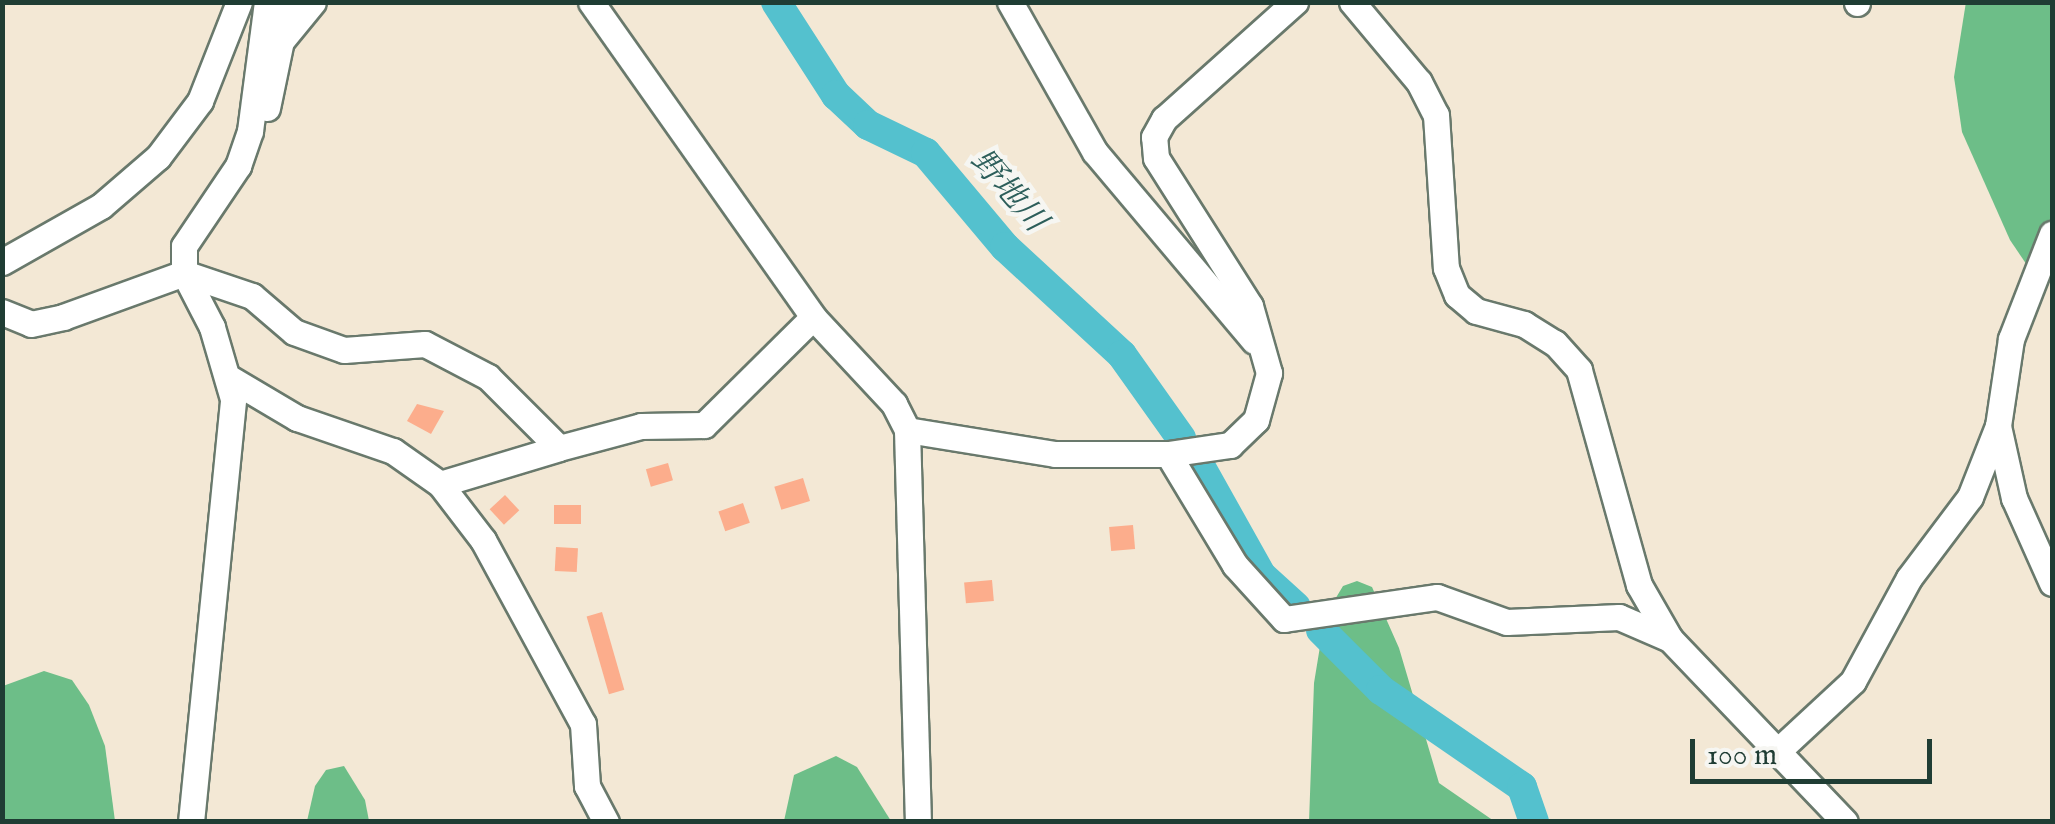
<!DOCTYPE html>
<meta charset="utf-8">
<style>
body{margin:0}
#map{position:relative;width:2055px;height:824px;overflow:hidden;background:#f3e8d5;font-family:"IM FELL English","Noto Serif JP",serif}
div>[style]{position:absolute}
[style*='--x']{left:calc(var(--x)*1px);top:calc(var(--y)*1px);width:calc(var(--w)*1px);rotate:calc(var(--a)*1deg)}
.forest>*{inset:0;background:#6dbe88}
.river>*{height:30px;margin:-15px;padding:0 15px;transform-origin:15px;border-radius:15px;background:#54c1ce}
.building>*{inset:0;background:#fcad8c;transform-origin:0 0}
.roads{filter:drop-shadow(2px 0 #69796c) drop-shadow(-2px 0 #69796c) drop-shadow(0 2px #69796c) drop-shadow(0 -2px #69796c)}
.minor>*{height:25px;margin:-12.5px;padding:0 12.5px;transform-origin:12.5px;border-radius:12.5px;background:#fff}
span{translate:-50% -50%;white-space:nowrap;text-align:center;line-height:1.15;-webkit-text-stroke:9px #f6f6f2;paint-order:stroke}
.water-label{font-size:32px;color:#2c5e5a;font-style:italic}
.frame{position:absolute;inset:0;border:5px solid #1f3d34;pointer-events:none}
.scale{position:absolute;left:1690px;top:739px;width:242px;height:45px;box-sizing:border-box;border:5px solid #1f3d34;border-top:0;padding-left:12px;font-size:30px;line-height:35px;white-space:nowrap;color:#1f3d34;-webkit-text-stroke:8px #f6f6f2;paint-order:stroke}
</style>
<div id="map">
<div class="forest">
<i style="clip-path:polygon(2052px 3px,2052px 268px,2033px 274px,2010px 240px,1962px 132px,1954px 77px,1966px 2px)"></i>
<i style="clip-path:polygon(1357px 581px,1372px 587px,1399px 648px,1439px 783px,1494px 821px,1309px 822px,1314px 683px,1325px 616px,1343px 586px)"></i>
<i style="clip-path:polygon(44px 671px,72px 680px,89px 705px,105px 746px,115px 821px,3px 821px,3px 686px)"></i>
<i style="clip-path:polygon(836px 756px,857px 767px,891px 821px,784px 821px,794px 775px)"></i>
<i style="clip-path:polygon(344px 766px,365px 800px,369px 821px,307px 821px,315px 786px,326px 770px)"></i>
</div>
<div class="river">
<i style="--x:776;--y:2;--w:111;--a:57.2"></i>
<i style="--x:836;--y:95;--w:44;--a:43.2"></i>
<i style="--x:868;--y:125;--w:64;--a:25.8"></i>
<i style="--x:926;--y:153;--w:123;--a:50"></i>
<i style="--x:1005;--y:247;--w:159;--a:42.7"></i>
<i style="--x:1122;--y:355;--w:102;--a:54.6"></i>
<i style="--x:1199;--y:464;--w:127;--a:60.8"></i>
<i style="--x:1261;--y:575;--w:47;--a:42.4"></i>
<i style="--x:1321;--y:630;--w:85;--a:45"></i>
<i style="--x:1381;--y:690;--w:171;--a:34.5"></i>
<i style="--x:1522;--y:787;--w:37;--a:71"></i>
</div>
<div class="building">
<i style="clip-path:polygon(417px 404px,444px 411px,431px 434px,407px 421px)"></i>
<i style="left:668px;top:463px;width:18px;height:23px;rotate:74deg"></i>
<i style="left:803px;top:478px;width:24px;height:30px;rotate:73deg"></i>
<i style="left:505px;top:495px;width:21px;height:21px;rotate:47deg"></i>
<i style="left:743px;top:503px;width:21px;height:26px;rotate:71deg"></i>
<i style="left:554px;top:505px;width:27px;height:19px"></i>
<i style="left:1133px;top:525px;width:24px;height:24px;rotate:85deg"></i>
<i style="left:556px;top:547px;width:22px;height:24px;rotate:3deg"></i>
<i style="left:992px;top:580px;width:21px;height:28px;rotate:85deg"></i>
<i style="left:602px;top:612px;width:81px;height:16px;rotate:74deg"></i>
</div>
<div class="roads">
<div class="minor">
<i style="--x:591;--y:2;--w:385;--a:54.8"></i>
<i style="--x:813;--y:317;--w:119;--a:47"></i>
<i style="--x:894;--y:404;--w:29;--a:63"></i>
<i style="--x:907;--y:430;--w:392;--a:88.4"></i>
<i style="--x:1010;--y:2;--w:172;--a:60.5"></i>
<i style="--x:1095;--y:152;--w:247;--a:49.9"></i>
<i style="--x:1352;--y:2;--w:104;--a:50.1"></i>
<i style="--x:1419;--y:82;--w:37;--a:63"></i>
<i style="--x:1436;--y:115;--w:153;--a:86.3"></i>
<i style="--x:1446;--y:268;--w:29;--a:68"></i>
<i style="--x:1457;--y:295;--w:25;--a:40"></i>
<i style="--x:1476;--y:311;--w:50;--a:15.2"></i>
<i style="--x:1524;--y:324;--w:36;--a:32"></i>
<i style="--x:1555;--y:343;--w:36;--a:48"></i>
<i style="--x:1579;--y:370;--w:223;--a:74.4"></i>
<i style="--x:1639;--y:585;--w:62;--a:60.1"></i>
<i style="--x:1670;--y:639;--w:253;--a:46.3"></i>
<i style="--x:1857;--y:2;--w:1;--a:90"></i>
<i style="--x:281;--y:41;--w:50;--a:-50.6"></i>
<i style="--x:267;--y:108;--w:108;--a:-78.3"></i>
<i style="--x:2;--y:262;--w:114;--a:-29.5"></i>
<i style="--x:101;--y:206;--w:75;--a:-40.7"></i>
<i style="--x:158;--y:157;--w:70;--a:-53.1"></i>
<i style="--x:200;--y:101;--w:106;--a:-68.5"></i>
<i style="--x:2;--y:312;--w:31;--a:22"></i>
<i style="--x:31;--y:324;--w:33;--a:-12"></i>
<i style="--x:63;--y:317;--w:129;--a:-20"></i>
<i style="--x:184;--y:273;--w:72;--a:18.7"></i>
<i style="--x:252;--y:296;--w:55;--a:40.6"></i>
<i style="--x:294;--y:332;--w:53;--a:19.8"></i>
<i style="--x:344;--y:350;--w:81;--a:-4.2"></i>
<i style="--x:425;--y:344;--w:71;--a:27.6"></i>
<i style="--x:488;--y:377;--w:100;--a:45"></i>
<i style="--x:559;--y:448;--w:85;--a:-15"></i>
<i style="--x:641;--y:426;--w:63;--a:-0.9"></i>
<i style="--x:704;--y:425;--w:153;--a:-44.7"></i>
<i style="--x:231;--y:379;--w:77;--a:30.6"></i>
<i style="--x:297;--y:418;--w:102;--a:19"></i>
<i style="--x:393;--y:451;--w:57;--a:35.1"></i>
<i style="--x:440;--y:484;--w:71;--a:52.5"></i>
<i style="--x:483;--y:540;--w:209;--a:61.5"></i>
<i style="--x:583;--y:724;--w:62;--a:86.3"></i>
<i style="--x:587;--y:786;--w:41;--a:62.2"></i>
<i style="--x:1998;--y:426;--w:74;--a:77.5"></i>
<i style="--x:2014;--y:498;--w:93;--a:65.9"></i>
<i style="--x:907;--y:430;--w:150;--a:9.2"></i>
<i style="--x:1055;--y:454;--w:113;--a:0"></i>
<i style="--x:1168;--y:454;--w:63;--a:-8.3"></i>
<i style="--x:1230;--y:445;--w:36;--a:-44"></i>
<i style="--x:1256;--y:420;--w:49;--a:-74.5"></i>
<i style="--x:1269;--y:373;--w:70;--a:-105.8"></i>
<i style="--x:1250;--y:306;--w:175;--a:-122.4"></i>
<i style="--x:1156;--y:158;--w:21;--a:-95"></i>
<i style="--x:1154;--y:137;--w:21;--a:-61"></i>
<i style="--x:1164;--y:119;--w:176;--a:-41.8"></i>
<i style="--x:1168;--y:454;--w:130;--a:58.9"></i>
<i style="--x:1235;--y:565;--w:73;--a:47.8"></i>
<i style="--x:1284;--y:619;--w:155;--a:-8.2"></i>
<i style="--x:1437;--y:597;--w:74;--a:19.7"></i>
<i style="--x:1507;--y:622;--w:112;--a:-2.6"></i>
<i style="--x:1619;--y:617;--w:56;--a:23.3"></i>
<i style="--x:440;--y:484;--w:124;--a:-16.8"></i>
<i style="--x:1781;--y:748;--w:98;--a:-42.9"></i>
<i style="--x:1853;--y:681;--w:117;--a:-61.5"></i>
<i style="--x:1909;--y:578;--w:101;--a:-53"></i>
<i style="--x:1970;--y:497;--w:76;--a:-68.5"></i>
<i style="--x:1998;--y:426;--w:88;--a:-81.5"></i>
<i style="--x:2011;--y:339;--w:113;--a:-68.7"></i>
<i style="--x:191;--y:822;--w:425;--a:-84.3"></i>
<i style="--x:233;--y:399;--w:75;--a:-106.3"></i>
<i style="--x:212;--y:327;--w:61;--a:-117.4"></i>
<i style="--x:184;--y:273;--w:27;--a:-90"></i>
<i style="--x:184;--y:246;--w:97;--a:-56"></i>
<i style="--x:238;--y:166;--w:37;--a:-71"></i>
<i style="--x:250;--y:131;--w:130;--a:-82.5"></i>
</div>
</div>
<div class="water-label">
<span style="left:1007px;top:192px;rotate:49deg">野地川</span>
</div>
<div class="frame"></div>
<div class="scale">100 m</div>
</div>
